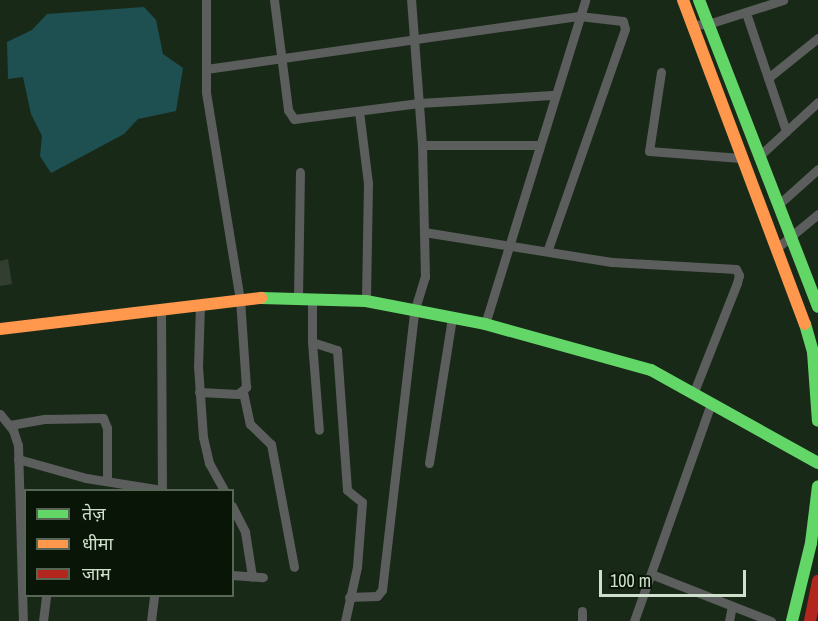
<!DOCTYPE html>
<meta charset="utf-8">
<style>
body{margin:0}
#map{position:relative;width:818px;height:621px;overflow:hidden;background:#192918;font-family:"Archivo Narrow","Noto Sans Devanagari",sans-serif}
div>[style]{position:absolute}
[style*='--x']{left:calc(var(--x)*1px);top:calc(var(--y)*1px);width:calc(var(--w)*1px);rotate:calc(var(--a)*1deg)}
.water>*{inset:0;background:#1e5052}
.building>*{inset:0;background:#323f30}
.street>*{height:9px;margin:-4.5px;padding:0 4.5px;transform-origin:4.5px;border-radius:4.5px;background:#5c5d5d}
.fast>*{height:12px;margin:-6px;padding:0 6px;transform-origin:6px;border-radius:6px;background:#63d668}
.slow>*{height:12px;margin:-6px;padding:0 6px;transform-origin:6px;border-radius:6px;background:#ff974d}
.jam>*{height:12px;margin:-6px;padding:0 6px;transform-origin:6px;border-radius:6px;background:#b3261e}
span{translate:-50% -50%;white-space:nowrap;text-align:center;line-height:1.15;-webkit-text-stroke:5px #081507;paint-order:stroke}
.legend{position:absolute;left:24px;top:489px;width:210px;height:108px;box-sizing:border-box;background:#081507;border:2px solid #586656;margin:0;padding:8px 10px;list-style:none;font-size:18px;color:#cfe0cd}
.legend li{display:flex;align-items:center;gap:12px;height:30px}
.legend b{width:30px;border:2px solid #586656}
.scale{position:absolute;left:599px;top:570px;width:147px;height:27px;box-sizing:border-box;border:3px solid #cfe0cd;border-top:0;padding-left:8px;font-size:18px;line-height:21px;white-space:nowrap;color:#cfe0cd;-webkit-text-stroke:4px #081507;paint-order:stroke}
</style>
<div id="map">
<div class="water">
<i style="clip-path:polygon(144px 7px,156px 20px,163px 54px,183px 68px,176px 111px,138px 119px,124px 134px,51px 173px,40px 156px,42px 136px,31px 114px,23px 77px,8px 79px,7px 42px,32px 30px,47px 14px)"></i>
</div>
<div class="building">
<i style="clip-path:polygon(8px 259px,12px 284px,0 286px,0 261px)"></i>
</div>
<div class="street">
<i style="--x:274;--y:0;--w:111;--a:82.7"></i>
<i style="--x:288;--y:110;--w:11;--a:56"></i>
<i style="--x:294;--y:119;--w:126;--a:-7.3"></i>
<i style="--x:419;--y:103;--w:133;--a:-3.4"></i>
<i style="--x:746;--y:13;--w:125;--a:71.3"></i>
<i style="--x:692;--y:25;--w:16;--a:-4"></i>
<i style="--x:708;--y:24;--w:79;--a:-17.7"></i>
<i style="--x:206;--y:69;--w:377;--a:-8.1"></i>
<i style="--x:579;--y:16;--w:44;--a:6.5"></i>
<i style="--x:623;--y:21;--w:8;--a:76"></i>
<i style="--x:625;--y:29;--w:233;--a:109.3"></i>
<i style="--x:661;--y:72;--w:80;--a:98.6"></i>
<i style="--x:649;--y:151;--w:92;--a:4.4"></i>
<i style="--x:768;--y:78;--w:64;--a:-38.7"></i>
<i style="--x:359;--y:111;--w:73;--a:82.9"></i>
<i style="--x:368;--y:183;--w:118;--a:91"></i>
<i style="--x:422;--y:145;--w:116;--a:0"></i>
<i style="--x:758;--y:157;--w:81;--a:-42.5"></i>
<i style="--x:779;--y:204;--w:52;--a:-41.9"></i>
<i style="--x:424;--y:232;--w:190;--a:9.1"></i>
<i style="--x:612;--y:262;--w:124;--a:3.2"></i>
<i style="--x:736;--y:269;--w:7;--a:63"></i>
<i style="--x:739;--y:275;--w:8;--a:104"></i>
<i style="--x:737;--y:283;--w:119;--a:111.6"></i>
<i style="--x:778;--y:247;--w:52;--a:-39.5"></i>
<i style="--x:298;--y:298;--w:126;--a:-89.1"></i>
<i style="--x:312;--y:299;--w:43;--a:90"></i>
<i style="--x:312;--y:342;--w:26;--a:18"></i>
<i style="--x:337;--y:350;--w:140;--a:85.9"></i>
<i style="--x:347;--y:490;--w:19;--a:39"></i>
<i style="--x:362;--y:502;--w:65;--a:94.4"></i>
<i style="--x:357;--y:567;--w:55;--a:102.5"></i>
<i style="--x:200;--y:304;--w:62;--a:91.8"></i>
<i style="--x:198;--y:366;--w:71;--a:86"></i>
<i style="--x:203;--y:437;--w:27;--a:77"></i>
<i style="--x:209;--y:463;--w:31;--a:61"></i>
<i style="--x:161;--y:308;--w:182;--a:89.7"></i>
<i style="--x:485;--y:324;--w:339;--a:-72.8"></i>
<i style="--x:312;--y:342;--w:88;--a:85.5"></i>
<i style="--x:199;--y:392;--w:39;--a:3"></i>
<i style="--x:238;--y:394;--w:11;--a:-41"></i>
<i style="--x:246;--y:387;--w:87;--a:-93.9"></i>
<i style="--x:240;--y:300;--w:211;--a:-99.3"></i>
<i style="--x:206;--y:92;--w:92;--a:-90"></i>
<i style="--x:243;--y:392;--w:33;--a:78"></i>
<i style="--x:250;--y:424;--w:29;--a:44"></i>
<i style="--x:271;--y:444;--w:125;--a:79.4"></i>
<i style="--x:0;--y:414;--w:21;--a:51"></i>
<i style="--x:13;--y:430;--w:16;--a:72"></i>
<i style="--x:18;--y:445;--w:176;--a:88.4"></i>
<i style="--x:10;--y:425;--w:36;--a:-10"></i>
<i style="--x:45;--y:419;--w:58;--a:-1"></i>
<i style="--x:103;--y:418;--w:11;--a:68"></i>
<i style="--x:107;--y:428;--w:52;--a:90"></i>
<i style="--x:18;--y:459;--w:71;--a:15.6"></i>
<i style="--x:86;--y:478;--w:77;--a:9"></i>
<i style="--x:429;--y:463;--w:148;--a:-81"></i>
<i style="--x:232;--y:506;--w:29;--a:63"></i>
<i style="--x:245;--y:532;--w:45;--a:81"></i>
<i style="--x:651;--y:574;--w:129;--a:21.4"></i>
<i style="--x:232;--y:575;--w:31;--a:4"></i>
<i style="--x:349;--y:597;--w:28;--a:-2"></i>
<i style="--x:377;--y:596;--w:8;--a:-50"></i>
<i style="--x:382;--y:590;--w:280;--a:-83.4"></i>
<i style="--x:414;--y:312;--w:37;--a:-73"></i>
<i style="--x:425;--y:277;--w:132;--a:-91.3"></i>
<i style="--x:422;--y:145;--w:145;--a:-94.3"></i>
<i style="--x:43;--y:621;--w:25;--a:-83"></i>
<i style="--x:151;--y:621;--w:25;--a:-83"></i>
<i style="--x:582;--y:621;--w:10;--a:-90"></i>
<i style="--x:634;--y:621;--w:228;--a:-70.5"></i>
<i style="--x:729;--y:621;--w:15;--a:-79"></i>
</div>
<div class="fast">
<i style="--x:699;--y:0;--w:329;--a:68.8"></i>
<i style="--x:261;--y:298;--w:105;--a:1.6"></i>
<i style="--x:366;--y:301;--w:121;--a:10.9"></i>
<i style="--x:485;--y:324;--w:172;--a:15.5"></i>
<i style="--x:651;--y:370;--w:191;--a:29.1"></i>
<i style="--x:805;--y:324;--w:29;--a:74"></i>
<i style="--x:813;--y:352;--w:69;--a:85.9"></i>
<i style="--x:792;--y:621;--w:80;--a:-76.3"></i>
<i style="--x:811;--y:543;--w:57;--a:-83"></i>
</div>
<div class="slow">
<i style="--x:683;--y:0;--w:346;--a:69.4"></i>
<i style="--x:0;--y:329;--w:263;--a:-6.8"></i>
</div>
<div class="jam">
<i style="--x:810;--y:621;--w:41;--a:-78.7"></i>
</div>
<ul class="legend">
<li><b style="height:8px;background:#63d668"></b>तेज़</li>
<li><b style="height:8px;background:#ff974d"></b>धीमा</li>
<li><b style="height:8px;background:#b3261e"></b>जाम</li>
</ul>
<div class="scale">100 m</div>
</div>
